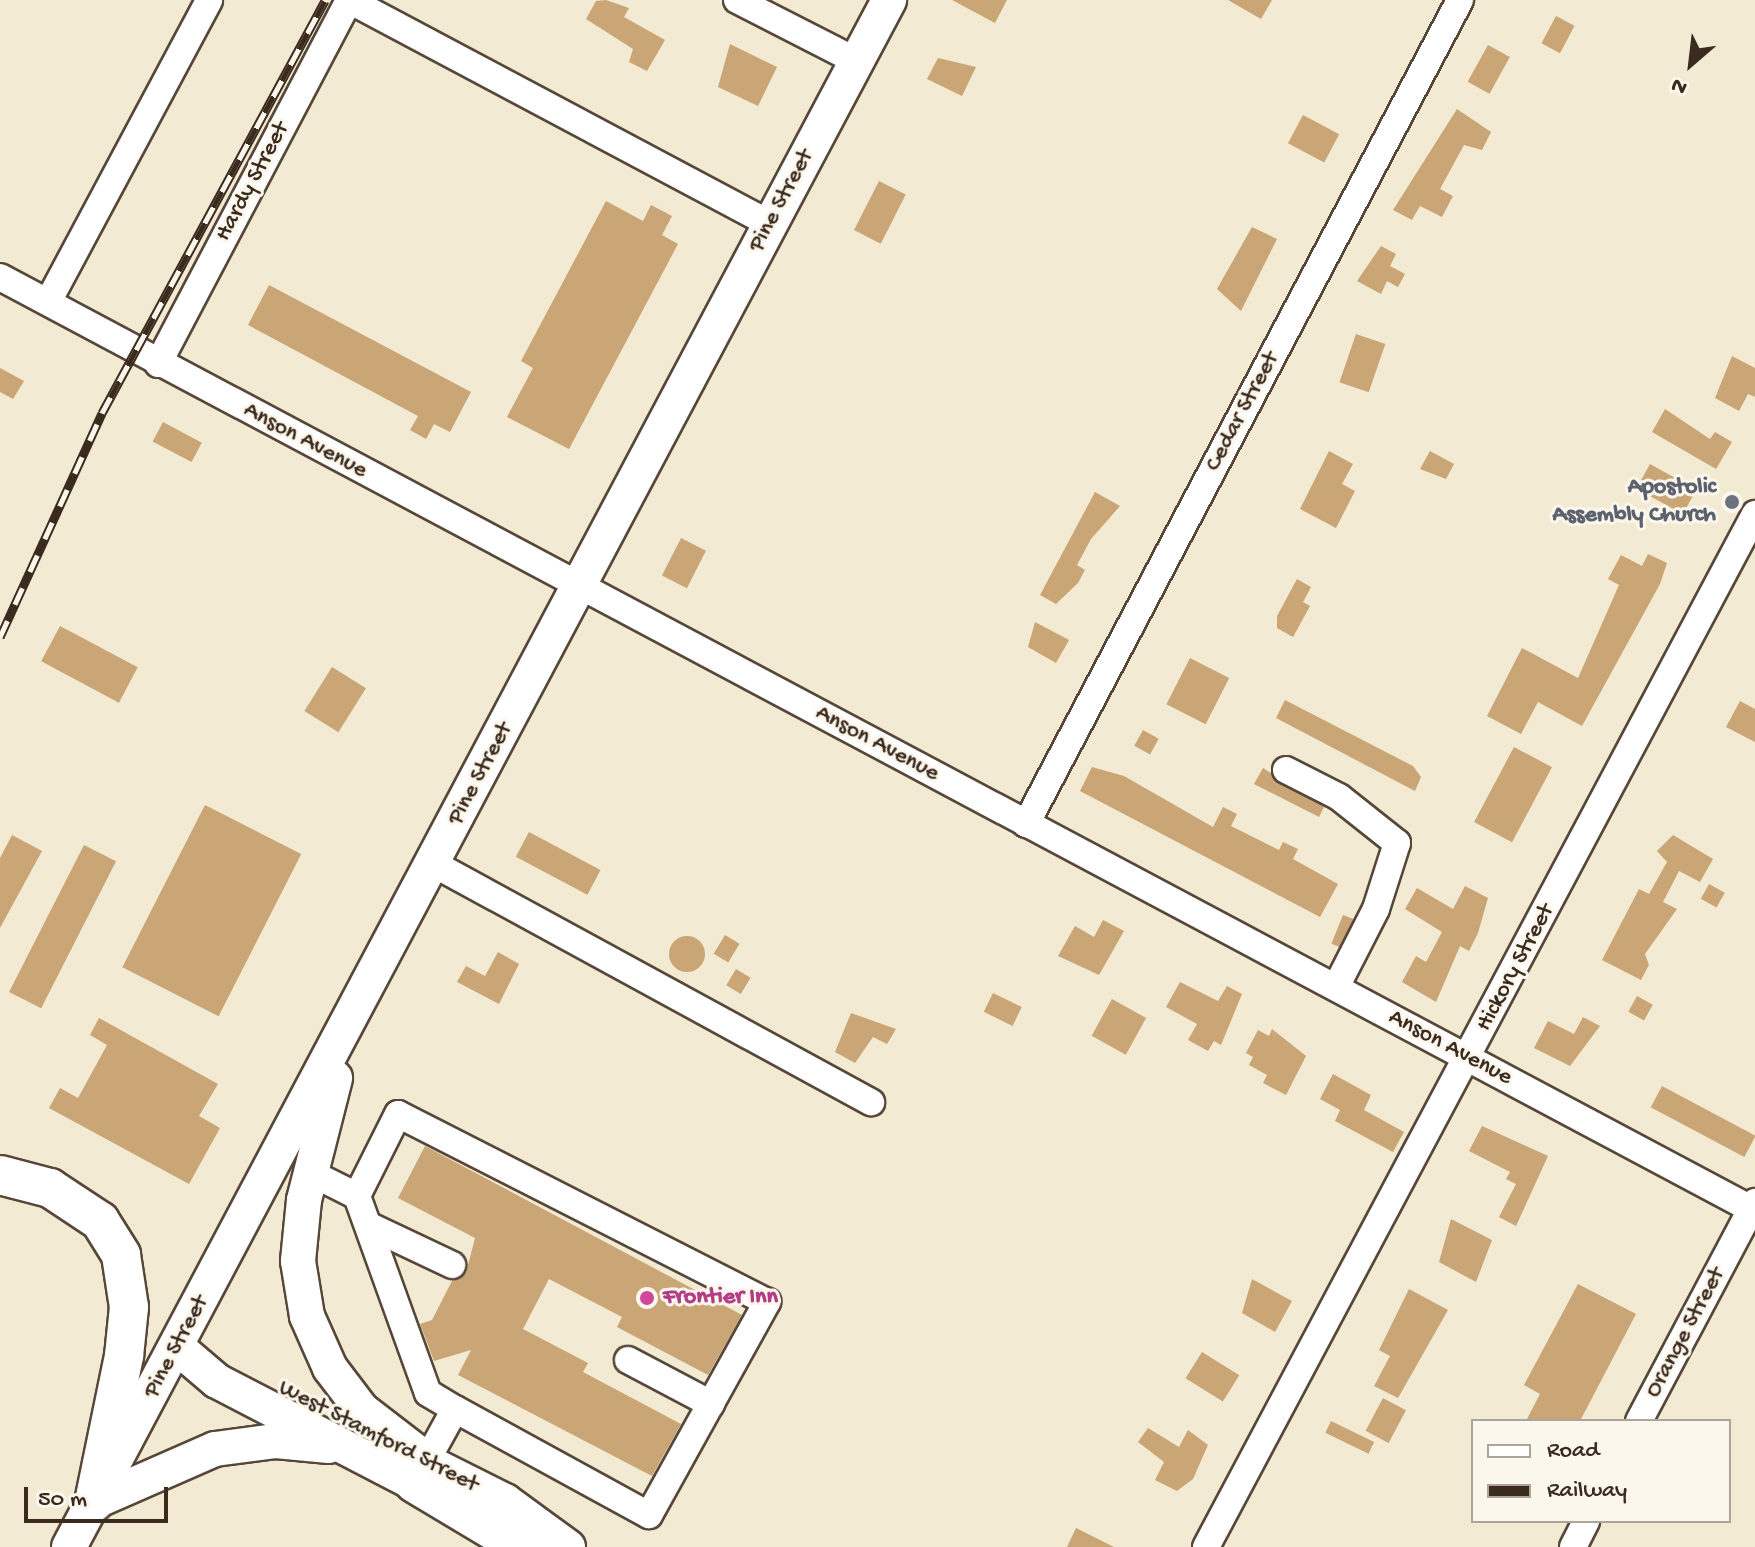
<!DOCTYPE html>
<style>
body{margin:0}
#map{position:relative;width:1755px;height:1547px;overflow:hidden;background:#f2ead2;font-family:"Gochi Hand",sans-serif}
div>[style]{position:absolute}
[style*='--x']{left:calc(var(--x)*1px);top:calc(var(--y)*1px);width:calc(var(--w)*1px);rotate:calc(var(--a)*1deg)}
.building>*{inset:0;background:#caa575;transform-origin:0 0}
.round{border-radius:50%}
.roads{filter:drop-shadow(2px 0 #564739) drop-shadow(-2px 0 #564739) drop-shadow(0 2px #564739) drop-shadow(0 -2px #564739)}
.minor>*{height:26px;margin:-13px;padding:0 13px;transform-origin:13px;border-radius:13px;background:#fff}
.major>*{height:34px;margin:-17px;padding:0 17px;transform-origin:17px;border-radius:17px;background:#fff}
.highway>*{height:38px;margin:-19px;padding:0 19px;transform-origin:19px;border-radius:19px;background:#fff}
.rail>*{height:9px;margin-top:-4.5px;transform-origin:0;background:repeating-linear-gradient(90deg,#fbf7ec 0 18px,#3b2a1e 0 36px);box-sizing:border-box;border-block:2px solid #3b2a1e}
.dots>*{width:22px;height:22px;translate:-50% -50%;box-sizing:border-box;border:4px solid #fbf7ec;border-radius:50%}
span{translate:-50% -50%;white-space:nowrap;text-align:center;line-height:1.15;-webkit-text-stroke:6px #fbf7ec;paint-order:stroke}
.street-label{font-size:24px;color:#3b2a1e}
.worship-label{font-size:24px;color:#5b616d;font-weight:700}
.right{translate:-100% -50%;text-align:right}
.hotel-label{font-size:24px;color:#b23c85;font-weight:700}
.left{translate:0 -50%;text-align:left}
.legend{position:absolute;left:1471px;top:1419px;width:260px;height:104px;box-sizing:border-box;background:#fbf7ec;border:2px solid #aea59a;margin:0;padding:10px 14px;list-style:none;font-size:24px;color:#3b2a1e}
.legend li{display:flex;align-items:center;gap:16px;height:40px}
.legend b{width:40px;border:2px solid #aea59a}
.north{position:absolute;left:1651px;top:24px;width:80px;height:80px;-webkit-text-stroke:6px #fbf7ec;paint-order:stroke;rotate:208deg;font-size:22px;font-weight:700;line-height:32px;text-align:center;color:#3b2a1e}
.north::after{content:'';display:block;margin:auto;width:28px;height:36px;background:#3b2a1e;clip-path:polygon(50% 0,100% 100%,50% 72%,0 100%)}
.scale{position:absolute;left:24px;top:1487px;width:144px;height:36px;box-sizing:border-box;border:4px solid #3b2a1e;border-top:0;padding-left:10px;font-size:24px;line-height:28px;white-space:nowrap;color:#3b2a1e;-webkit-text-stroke:6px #fbf7ec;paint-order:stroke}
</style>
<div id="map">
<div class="building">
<i style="clip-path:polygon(606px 0,629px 8px,624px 17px,665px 40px,647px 71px,629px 62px,633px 49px,586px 19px,596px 1px)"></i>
<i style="clip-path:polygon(952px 0,1007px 0,995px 23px)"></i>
<i style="clip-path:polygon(1228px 0,1272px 0,1261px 19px)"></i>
<i style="left:1556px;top:16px;width:21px;height:31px;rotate:28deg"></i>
<i style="clip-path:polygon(730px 44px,777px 67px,758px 106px,718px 87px)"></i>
<i style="left:1488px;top:45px;width:25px;height:42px;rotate:29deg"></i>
<i style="clip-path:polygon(938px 58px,976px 67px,962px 96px,927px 79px)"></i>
<i style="clip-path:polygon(1457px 109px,1491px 132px,1482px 150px,1464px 145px,1440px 189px,1453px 196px,1442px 217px,1420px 206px,1412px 220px,1393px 210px)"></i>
<i style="left:1303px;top:115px;width:41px;height:32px;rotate:28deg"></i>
<i style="left:879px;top:181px;width:30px;height:55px;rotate:27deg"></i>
<i style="clip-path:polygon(606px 201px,643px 221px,651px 205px,672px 216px,662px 235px,678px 244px,569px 449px,507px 417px,533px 368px,521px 361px)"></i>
<i style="clip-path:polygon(1252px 227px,1277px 239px,1241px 311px,1217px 289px)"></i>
<i style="clip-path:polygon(1381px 246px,1396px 254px,1390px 266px,1405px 274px,1398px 287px,1387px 281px,1381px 294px,1357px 281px)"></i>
<i style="clip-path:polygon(269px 285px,471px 392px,450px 432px,434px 424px,426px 439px,410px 430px,418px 416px,248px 325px)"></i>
<i style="left:1356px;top:334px;width:31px;height:51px;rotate:19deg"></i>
<i style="clip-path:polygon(1732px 356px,1755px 368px,1755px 397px,1748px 394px,1739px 411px,1715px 398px)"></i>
<i style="clip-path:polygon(0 368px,24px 381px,13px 399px,0 392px)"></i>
<i style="clip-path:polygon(1665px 409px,1710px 439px,1715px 432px,1732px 442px,1716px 469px,1652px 432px)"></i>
<i style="left:163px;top:422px;width:44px;height:22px;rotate:28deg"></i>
<i style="clip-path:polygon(1329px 451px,1353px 464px,1342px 484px,1355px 491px,1336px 528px,1300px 509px)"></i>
<i style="clip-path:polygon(1430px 451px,1454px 464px,1446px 479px,1420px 469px)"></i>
<i style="left:1650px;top:464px;width:53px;height:28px;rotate:29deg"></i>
<i style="clip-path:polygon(1095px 492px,1120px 506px,1091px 539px,1077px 565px,1085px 570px,1078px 583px,1056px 604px,1040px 595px)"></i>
<i style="left:681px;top:538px;width:28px;height:42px;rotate:27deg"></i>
<i style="clip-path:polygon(1648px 554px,1667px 563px,1660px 584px,1582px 726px,1538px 702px,1521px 734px,1487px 716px,1522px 648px,1578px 678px,1619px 585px,1608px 579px,1621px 555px,1642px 566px)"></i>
<i style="clip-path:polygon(1297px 579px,1311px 587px,1303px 602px,1310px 606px,1293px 637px,1277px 628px,1277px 616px)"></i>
<i style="clip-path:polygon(1035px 622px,1069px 640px,1056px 663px,1028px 647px)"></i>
<i style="left:60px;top:626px;width:88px;height:40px;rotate:28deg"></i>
<i style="left:1190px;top:658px;width:44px;height:52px;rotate:27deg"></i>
<i style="left:332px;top:667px;width:40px;height:52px;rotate:32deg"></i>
<i style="clip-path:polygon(1285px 700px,1413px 766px,1421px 777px,1415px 791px,1276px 718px)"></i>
<i style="clip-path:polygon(1740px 701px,1755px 709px,1755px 742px,1726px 727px)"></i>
<i style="left:1143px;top:730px;width:18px;height:18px;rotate:29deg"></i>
<i style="left:1514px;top:747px;width:43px;height:85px;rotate:28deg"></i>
<i style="clip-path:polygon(1092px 767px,1124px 776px,1213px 827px,1223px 807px,1237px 814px,1231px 826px,1279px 850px,1283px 842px,1298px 849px,1293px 859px,1338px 884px,1320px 917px,1080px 791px)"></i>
<i style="clip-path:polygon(1263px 768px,1324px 807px,1319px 817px,1254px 784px)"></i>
<i style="left:205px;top:805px;width:108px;height:182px;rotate:27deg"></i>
<i style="left:529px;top:832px;width:81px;height:28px;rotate:28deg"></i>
<i style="clip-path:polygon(12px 835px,42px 851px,0 928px,0 858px)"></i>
<i style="clip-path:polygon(1673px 835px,1713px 859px,1700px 882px,1679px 871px,1663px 902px,1677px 909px,1645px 954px,1649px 965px,1641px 980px,1602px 960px,1639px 889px,1649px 894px,1667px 862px,1657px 851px)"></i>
<i style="left:84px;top:845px;width:36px;height:165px;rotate:27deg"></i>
<i style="left:1709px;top:884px;width:18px;height:17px;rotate:29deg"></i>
<i style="clip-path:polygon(1465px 886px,1488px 898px,1478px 933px,1469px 951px,1460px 946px,1436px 1002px,1402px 982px,1416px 956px,1426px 962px,1442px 932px,1405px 909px,1417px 888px,1453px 909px)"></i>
<i style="left:1343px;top:915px;width:11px;height:31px;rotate:22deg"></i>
<i style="clip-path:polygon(1103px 920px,1124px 931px,1099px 975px,1058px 956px,1075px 926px,1094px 937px)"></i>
<i style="left:725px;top:935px;width:17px;height:22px;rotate:31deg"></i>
<i class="round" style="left:669px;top:936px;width:36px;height:36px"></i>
<i style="clip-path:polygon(498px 952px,519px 964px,499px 1004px,457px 982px,466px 966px,485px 976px)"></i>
<i style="left:736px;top:969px;width:17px;height:19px;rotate:31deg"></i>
<i style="clip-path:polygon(1180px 982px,1218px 1001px,1227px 986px,1242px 994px,1221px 1045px,1214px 1041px,1208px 1051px,1188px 1040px,1197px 1024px,1166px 1007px)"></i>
<i style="left:993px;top:993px;width:32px;height:21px;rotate:26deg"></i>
<i style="left:1637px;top:996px;width:18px;height:18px;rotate:29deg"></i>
<i style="left:1112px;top:999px;width:39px;height:42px;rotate:29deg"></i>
<i style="clip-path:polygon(851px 1013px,896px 1029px,887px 1044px,873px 1037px,855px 1063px,835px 1052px)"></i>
<i style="clip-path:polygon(1583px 1017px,1600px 1026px,1570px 1066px,1534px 1048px,1548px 1021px,1574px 1034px)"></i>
<i style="clip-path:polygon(99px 1018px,218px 1084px,199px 1116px,220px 1128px,189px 1184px,49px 1108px,60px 1088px,78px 1098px,107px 1045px,90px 1035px)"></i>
<i style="clip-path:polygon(1272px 1029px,1306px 1056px,1286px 1095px,1263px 1083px,1267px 1075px,1249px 1065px,1253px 1057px,1246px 1053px,1258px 1030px,1269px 1036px)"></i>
<i style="clip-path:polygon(1333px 1074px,1371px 1095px,1364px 1110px,1404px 1132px,1393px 1152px,1335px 1121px,1340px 1110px,1320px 1099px)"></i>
<i style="left:1662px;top:1086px;width:106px;height:24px;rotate:28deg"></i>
<i style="clip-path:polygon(1482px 1126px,1548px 1156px,1516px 1226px,1499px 1217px,1516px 1184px,1506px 1179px,1510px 1172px,1469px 1151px)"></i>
<i style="clip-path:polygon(425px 1146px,742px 1315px,708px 1375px,617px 1327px,622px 1317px,549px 1279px,523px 1329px,588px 1363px,583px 1372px,681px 1424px,652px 1476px,458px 1375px,471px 1350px,434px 1361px,420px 1324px,432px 1320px,452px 1281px,466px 1273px,475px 1238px,398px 1198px)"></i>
<i style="clip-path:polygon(1451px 1219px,1492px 1240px,1476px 1282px,1439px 1262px)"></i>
<i style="clip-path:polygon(1252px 1279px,1292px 1301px,1275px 1332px,1242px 1313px)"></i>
<i style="clip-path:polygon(1578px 1284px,1636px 1314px,1580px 1421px,1526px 1421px,1540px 1394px,1524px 1385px)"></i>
<i style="clip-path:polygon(1409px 1289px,1448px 1310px,1398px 1398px,1374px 1386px,1390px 1356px,1379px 1350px)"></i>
<i style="left:1202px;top:1352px;width:44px;height:31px;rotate:32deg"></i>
<i style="left:1383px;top:1398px;width:26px;height:37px;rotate:28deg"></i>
<i style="left:1331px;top:1421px;width:48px;height:13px;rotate:26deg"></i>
<i style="clip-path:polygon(1148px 1428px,1179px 1447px,1188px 1430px,1208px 1445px,1193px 1479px,1177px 1491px,1155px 1480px,1164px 1462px,1138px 1442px)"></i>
<i style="clip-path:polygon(1076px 1528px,1114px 1547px,1067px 1547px)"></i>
</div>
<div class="roads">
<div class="minor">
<i style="--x:349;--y:0;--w:477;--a:28"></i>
<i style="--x:737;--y:0;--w:134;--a:27.1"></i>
<i style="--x:0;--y:277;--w:1988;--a:28.02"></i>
<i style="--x:48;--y:302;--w:342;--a:-61.9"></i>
<i style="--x:158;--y:364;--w:411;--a:-62.3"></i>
<i style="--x:1286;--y:770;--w:59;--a:27"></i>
<i style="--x:1339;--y:797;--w:74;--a:38.4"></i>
<i style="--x:1397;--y:843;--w:69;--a:107.7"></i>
<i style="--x:1376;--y:909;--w:88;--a:117.1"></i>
<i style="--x:1026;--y:824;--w:931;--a:-62.22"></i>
<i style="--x:434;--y:864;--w:498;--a:28.6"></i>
<i style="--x:311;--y:1173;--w:51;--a:26.6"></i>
<i style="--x:370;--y:1226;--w:91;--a:25.4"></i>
<i style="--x:628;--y:1360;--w:94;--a:27.9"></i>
<i style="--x:1639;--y:1421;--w:248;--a:-62.1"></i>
<i style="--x:427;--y:1460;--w:58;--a:-61.2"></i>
<i style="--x:455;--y:1409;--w:221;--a:28.7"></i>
<i style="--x:649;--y:1515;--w:244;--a:-61"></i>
<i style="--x:767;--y:1302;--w:414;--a:-153"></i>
<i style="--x:398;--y:1114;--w:92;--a:116.6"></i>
<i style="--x:357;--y:1196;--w:209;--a:70.2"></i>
<i style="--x:428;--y:1393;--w:31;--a:31"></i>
<i style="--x:1206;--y:1547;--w:1170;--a:-62.01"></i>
<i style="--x:1573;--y:1547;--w:29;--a:-63"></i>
</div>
<div class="major">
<i style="--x:177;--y:1347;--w:52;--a:40.4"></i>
<i style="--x:217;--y:1381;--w:222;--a:27.4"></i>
<i style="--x:414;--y:1483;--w:26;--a:-61"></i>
<i style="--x:427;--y:1460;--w:82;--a:-142.4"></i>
<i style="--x:362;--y:1410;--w:53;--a:-127.3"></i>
<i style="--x:330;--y:1368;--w:57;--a:-113.9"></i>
<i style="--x:307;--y:1316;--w:56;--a:-99.3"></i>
<i style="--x:298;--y:1261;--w:61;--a:-84.4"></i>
<i style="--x:304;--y:1200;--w:126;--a:-75.7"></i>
<i style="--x:407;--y:1452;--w:110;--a:26.6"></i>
<i style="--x:505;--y:1501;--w:78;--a:36.1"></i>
<i style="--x:94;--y:1502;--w:132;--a:-23.7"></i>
<i style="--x:215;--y:1449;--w:62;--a:-7.5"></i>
<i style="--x:276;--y:1441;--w:53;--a:5.4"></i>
<i style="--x:69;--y:1547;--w:1751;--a:-62.07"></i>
</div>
<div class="highway">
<i style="--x:0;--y:1175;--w:52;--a:14.6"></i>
<i style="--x:50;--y:1188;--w:60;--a:33.4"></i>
<i style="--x:100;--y:1221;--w:40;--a:58"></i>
<i style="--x:121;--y:1255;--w:53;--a:81.3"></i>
<i style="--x:129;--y:1307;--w:49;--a:95.8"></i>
<i style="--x:124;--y:1356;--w:149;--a:101.6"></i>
<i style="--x:414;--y:1483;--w:125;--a:30.9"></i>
</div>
</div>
<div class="rail">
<i style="--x:0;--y:637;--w:246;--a:-65.5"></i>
<i style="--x:102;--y:413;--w:469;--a:-61.6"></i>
</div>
<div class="dots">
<i style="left:1732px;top:502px;background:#6b7280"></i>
<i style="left:647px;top:1298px;background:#d1479c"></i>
</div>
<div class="street-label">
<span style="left:253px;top:182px;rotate:-62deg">Hardy Street</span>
<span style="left:782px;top:201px;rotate:-62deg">Pine Street</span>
<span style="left:1243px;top:412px;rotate:-62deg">Cedar Street</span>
<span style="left:305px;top:441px;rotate:28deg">Anson Avenue</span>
<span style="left:877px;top:744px;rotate:28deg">Anson Avenue</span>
<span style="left:481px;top:774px;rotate:-62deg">Pine Street</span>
<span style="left:1516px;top:968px;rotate:-62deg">Hickory Street</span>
<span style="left:1450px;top:1048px;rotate:28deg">Anson Avenue</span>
<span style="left:1686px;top:1333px;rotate:-62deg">Orange Street</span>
<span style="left:177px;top:1347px;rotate:-62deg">Pine Street</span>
<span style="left:378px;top:1437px;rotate:27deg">West Stamford Street</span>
</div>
<div class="worship-label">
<span class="right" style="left:1716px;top:502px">Apostolic<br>Assembly Church</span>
</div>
<div class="hotel-label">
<span class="left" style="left:663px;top:1298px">Frontier Inn</span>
</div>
<ul class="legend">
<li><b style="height:10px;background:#fff"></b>Road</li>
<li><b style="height:10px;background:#3b2a1e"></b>Railway</li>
</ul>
<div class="north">N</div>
<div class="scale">50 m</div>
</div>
